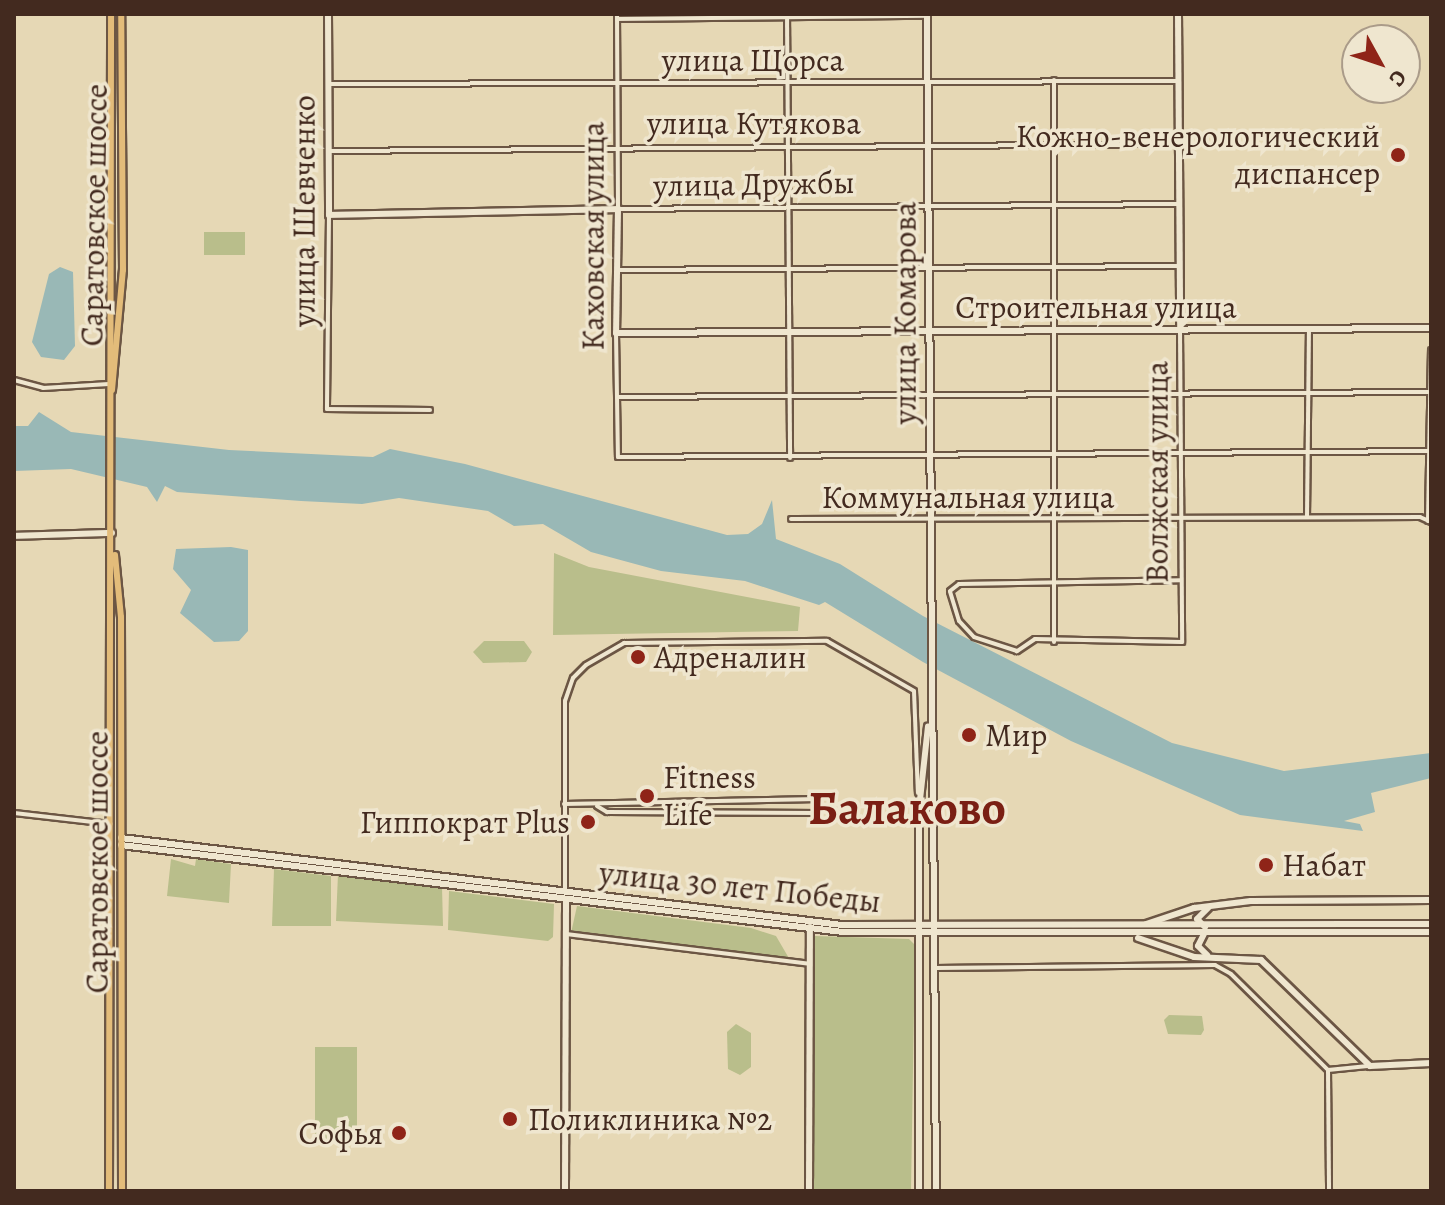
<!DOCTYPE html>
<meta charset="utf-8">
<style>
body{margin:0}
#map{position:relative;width:1445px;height:1205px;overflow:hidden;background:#e6d8b5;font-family:Alegreya,serif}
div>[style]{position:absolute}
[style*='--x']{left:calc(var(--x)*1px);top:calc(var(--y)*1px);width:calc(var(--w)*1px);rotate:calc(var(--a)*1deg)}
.green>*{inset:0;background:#b9be8b;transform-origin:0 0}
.water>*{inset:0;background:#99b8b6}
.roads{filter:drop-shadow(2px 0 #6c5644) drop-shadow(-2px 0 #6c5644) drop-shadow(0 2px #6c5644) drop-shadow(0 -2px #6c5644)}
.street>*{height:4px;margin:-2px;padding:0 2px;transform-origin:2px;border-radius:2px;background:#efe6cf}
.secondary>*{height:6px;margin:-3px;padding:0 3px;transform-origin:3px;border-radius:3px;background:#efe6cf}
.primary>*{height:6px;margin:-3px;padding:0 3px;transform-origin:3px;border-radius:3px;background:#e3bc7a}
.dots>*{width:22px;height:22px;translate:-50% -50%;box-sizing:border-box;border:4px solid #efe6cf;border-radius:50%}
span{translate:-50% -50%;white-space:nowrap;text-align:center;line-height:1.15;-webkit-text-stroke:7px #efe6cf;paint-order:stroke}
.street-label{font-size:32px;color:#432a1f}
.poi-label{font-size:32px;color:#432a1f}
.right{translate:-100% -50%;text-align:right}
.left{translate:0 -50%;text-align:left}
.town-label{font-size:48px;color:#7a1f14;font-weight:700}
.frame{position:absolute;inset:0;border:16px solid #432a1f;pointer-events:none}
.north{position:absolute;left:1341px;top:24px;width:80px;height:80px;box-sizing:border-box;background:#efe6cf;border:2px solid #aa9b89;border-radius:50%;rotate:130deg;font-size:22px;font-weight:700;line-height:32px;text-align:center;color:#432a1f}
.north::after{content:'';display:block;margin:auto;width:28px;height:36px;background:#8f2418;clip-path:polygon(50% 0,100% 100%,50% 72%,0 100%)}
</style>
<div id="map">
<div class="green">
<i style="left:204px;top:232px;width:41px;height:23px"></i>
<i style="clip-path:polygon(554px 553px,589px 567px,800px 607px,798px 631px,553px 635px)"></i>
<i style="clip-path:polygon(484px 641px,524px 641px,532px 652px,526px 662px,483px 663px,473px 652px)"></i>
<i style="clip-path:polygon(171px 859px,195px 866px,196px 859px,231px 864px,229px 903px,167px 896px)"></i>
<i style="clip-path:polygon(274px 869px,331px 876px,331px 926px,272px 926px)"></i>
<i style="clip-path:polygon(338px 874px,442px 887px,443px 926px,336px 921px)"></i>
<i style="clip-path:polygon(449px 891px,554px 904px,553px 937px,548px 941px,448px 930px)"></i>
<i style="clip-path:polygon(577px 906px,751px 928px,776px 936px,790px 960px,571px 933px)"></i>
<i style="clip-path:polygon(815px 936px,909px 939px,915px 945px,911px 1191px,811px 1191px)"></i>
<i style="clip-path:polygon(1169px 1015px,1202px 1016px,1204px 1030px,1201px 1035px,1168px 1034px,1164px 1020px)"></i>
<i style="clip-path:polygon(736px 1024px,751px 1033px,751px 1067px,740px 1075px,728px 1069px,727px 1032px)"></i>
<i style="left:315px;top:1047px;width:42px;height:92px"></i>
</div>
<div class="water">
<i style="clip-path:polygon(60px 267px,73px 272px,75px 346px,64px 360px,41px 357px,32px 342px,49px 274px)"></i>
<i style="clip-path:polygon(39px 412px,71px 432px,229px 450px,373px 457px,390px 449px,465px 464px,727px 535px,748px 534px,762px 524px,772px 500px,776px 539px,840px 564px,923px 616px,1172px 743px,1284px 771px,1431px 753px,1431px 778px,1371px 793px,1375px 812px,1344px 821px,1360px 824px,1363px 831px,1240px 815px,1071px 741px,923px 662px,825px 602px,819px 605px,745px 581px,661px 571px,591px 552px,543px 524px,514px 526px,488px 511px,399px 498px,362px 504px,301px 501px,177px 492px,165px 486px,157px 502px,147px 487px,71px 469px,14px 471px,14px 426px,28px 426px)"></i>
<i style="clip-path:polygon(231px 547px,248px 550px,248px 631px,239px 641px,214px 642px,180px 613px,191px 590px,173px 569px,176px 549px)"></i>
</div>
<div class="roads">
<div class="street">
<i style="--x:617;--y:14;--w:195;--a:89.7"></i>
<i style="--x:618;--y:209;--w:561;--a:-0.51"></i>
<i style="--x:787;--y:14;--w:444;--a:89.6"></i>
<i style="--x:617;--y:19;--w:310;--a:-0.6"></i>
<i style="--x:1054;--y:80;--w:562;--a:90"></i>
<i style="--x:329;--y:84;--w:849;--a:-0.2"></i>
<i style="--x:329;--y:151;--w:850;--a:-0.47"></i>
<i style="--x:329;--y:215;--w:194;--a:90.6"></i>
<i style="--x:327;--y:409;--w:103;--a:0.6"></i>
<i style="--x:618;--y:270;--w:561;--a:-0.41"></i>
<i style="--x:1180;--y:330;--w:312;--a:89.6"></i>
<i style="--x:1182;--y:642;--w:147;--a:-178.8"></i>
<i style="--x:1035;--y:639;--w:22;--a:146"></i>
<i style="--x:1017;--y:651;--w:45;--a:-162"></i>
<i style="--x:974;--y:637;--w:22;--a:-133"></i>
<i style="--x:959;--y:621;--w:31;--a:-107"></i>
<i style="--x:950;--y:591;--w:11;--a:-38"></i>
<i style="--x:959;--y:584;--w:222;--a:-1"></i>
<i style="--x:616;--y:333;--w:124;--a:89.1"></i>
<i style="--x:618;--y:457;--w:810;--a:-0.42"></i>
<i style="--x:14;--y:380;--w:30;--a:15"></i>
<i style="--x:43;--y:388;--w:66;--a:-3.5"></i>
<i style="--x:617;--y:397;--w:811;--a:-0.35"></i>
<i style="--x:1307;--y:517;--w:187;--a:-89.4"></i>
<i style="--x:791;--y:519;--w:629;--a:-0.18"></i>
<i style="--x:1420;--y:517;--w:12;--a:24"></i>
<i style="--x:1428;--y:521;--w:171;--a:-89"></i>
<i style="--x:564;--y:804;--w:254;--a:-1.1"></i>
<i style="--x:597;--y:806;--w:12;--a:31"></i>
<i style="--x:607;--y:812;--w:211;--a:0.3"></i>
<i style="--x:14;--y:813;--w:97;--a:6.5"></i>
<i style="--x:565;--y:890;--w:189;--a:-90"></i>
<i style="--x:565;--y:701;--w:24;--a:-71"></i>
<i style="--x:573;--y:678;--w:18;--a:-45"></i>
<i style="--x:586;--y:665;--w:44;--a:-30.1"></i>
<i style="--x:624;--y:643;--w:203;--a:-0.6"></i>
<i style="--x:827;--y:641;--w:100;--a:29.9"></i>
<i style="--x:914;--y:691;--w:102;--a:87.8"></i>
<i style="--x:566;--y:934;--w:245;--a:7"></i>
<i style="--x:936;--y:968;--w:279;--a:-0.6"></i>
<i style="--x:1215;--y:965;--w:18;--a:29"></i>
<i style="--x:1231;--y:974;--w:136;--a:44.7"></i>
<i style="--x:1328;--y:1070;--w:40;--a:-5.7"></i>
<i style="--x:1328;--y:1070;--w:121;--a:89.5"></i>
</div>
<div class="secondary">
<i style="--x:328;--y:14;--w:201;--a:89.7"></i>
<i style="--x:329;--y:215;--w:289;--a:-1.2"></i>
<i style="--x:618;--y:209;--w:124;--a:90.9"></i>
<i style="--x:616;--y:333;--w:815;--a:-0.35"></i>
<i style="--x:927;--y:14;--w:1177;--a:89.56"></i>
<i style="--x:1178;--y:14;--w:316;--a:89.6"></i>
<i style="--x:14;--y:536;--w:98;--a:-1.8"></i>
<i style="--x:121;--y:838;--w:726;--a:6.88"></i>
<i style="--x:842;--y:925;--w:589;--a:-0.1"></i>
<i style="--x:121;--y:845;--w:727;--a:6.87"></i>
<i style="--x:843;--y:932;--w:588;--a:0"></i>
<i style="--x:1146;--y:924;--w:51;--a:-18.4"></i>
<i style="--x:1194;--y:908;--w:57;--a:-7"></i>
<i style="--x:1251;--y:901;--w:180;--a:-0.3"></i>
<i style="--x:1205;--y:927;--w:11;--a:-135"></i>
<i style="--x:1197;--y:919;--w:16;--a:-45"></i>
<i style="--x:1204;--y:934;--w:13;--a:117"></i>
<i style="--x:1198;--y:946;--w:13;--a:45"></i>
<i style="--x:1138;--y:938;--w:59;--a:18.7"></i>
<i style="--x:1194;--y:957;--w:67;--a:2.6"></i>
<i style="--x:1261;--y:960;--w:152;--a:44.2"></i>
<i style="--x:1370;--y:1066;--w:61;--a:-2.8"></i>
<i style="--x:565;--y:1191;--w:292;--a:-89.8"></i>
<i style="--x:809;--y:1191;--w:264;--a:-89.8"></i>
<i style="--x:919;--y:1191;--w:382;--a:-90"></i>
<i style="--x:919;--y:809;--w:83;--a:-83.8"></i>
</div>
<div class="primary">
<i style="--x:112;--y:390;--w:121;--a:-84.8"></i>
<i style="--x:123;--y:270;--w:256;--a:-90.4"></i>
<i style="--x:115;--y:555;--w:62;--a:84.5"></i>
<i style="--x:121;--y:617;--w:574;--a:89.9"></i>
<i style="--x:109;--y:1191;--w:1177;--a:-89.9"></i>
</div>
</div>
<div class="dots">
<i style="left:1398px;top:155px;background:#8f2418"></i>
<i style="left:638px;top:657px;background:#8f2418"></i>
<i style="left:969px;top:735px;background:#8f2418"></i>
<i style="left:647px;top:796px;background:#8f2418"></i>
<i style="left:588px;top:822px;background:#8f2418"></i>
<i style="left:1266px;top:865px;background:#8f2418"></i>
<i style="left:510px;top:1119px;background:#8f2418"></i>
<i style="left:399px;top:1133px;background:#8f2418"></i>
</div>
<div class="street-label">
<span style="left:753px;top:60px">улица Щорса</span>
<span style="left:754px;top:123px">улица Кутякова</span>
<span style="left:754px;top:184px;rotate:-1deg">улица Дружбы</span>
<span style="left:304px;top:211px;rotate:-90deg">улица Шевченко</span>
<span style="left:94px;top:215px;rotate:-89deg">Саратовское шоссе</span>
<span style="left:593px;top:236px;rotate:-90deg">Каховская улица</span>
<span style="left:1096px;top:307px">Строительная улица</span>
<span style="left:905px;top:313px;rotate:-90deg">улица Комарова</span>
<span style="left:1157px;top:472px;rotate:-90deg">Волжская улица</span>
<span style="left:968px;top:497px">Коммунальная улица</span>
<span style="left:97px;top:862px;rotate:-90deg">Саратовское шоссе</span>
<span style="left:740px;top:887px;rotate:6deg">улица 30 лет Победы</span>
</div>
<div class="poi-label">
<span class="right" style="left:1380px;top:155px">Кожно-венерологический<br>диспансер</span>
<span class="left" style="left:654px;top:657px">Адреналин</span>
<span class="left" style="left:985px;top:735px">Мир</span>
<span class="left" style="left:663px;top:796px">Fitness<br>Life</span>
<span class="right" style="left:570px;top:822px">Гиппократ Plus</span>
<span class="left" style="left:1282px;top:865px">Набат</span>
<span class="left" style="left:528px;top:1119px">Поликлиника №2</span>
<span class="right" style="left:383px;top:1133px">Софья</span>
</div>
<div class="town-label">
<span style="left:907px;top:809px">Балаково</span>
</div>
<div class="frame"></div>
<div class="north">С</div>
</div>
